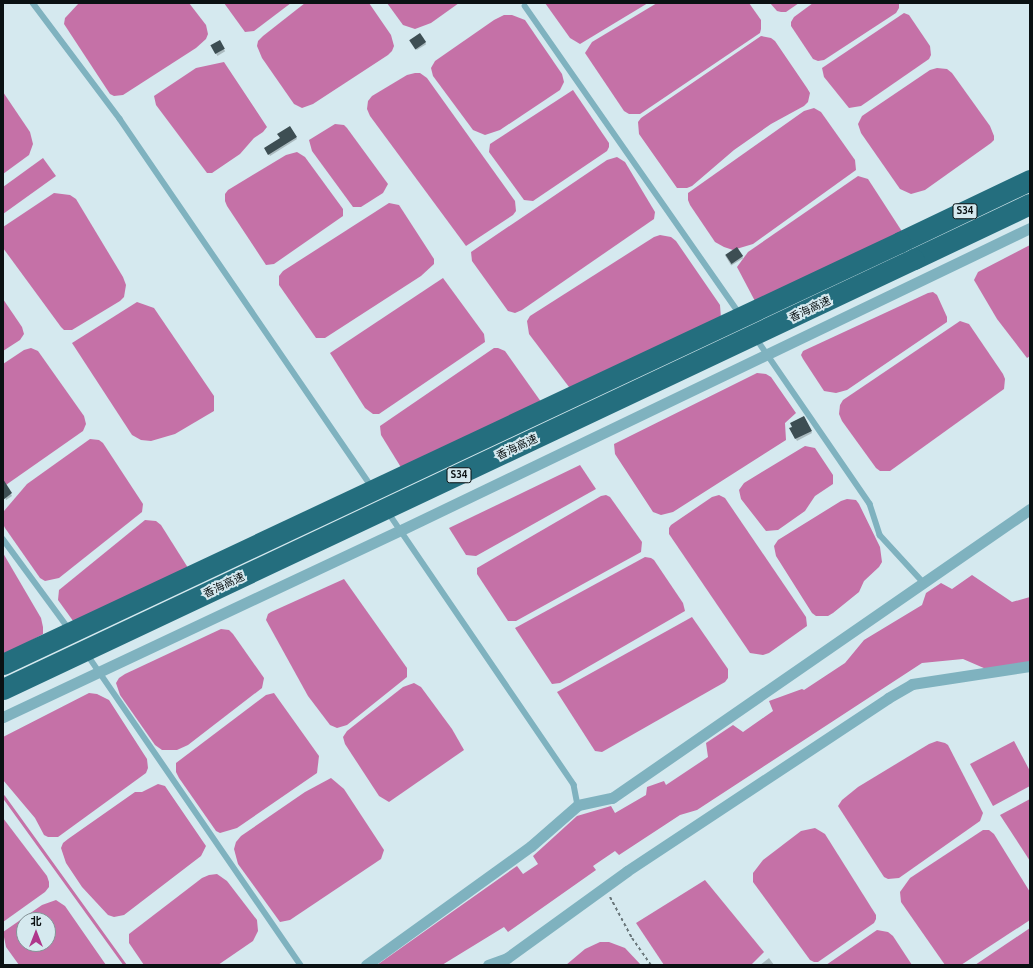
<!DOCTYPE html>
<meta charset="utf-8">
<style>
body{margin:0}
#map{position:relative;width:1033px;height:968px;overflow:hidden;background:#d5e9ef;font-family:Ubuntu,"Noto Sans SC",sans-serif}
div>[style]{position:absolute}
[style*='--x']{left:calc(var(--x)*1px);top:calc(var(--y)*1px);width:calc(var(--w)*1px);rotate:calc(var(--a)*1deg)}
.water>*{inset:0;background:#c571a7}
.shadow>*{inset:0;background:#0003;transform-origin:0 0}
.stream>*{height:3px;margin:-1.5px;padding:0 1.5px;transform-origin:1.5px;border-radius:1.5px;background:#c571a7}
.building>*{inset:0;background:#3d4e53;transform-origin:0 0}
.path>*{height:2px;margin-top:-1px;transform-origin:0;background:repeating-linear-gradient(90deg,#69767a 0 3px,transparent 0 6px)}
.lane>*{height:5.5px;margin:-2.75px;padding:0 2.75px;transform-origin:2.75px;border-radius:2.75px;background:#7fb2bf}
.street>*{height:11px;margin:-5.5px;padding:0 5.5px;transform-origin:5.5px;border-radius:5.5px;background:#7fb2bf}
.highway>*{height:21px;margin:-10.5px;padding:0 10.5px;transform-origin:10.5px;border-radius:10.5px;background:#246e7e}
.highway-bridge>*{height:21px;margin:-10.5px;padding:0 10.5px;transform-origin:10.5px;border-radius:10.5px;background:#246e7e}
span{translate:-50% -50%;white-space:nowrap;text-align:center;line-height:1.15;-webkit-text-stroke:4px #d5e9ef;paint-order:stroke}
.shield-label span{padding:1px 3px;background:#d5e9ef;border:1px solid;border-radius:3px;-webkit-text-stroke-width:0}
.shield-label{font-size:10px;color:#0a1113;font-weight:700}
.street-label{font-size:11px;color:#0a1113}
.frame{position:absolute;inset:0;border:4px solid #0a1113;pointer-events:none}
.north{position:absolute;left:16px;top:912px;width:40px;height:40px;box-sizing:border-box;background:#d5e9ef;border:1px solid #849397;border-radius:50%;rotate:0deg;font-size:11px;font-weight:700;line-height:16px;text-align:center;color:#0a1113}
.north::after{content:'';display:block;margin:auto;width:14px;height:18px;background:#af378c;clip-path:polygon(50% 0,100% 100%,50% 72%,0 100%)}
</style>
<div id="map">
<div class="water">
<i style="clip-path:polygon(79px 3px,189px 3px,206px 25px,208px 34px,206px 39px,196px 48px,123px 95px,114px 96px,110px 94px,64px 24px,65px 18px)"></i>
<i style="clip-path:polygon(224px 3px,291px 3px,254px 31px,245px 32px)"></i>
<i style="clip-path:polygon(305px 3px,369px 3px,391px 35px,394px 46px,392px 51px,388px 55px,313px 104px,302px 108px,294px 104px,262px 58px,257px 46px,258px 41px,263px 36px)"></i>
<i style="clip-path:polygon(387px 3px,459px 3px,431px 23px,415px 29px,403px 25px)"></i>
<i style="clip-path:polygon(545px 3px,648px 3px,580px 44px,570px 38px)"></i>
<i style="clip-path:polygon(657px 3px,749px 3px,761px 20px,761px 29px,760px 33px,646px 110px,640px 114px,629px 114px,624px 111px,585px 53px,592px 42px)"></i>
<i style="clip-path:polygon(770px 3px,799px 3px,786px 12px,781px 12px,777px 11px)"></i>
<i style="clip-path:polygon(813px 3px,899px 3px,899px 8px,896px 13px,824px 60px,818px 61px,813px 59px,791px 26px,791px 22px,794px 17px)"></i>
<i style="clip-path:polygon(904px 13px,909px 15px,930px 46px,931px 55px,929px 59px,861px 106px,849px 108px,824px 77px,822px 68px)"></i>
<i style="clip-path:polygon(504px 15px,512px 15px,525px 20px,562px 74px,564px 82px,560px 90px,500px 130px,485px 135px,473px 130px,433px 76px,431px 68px,435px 61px,494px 20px)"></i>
<i style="clip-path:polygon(761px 36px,771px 38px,775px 41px,807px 88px,810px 93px,808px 102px,804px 106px,771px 124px,734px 150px,692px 186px,687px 188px,677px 188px,639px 134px,638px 122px,641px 118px)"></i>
<i style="clip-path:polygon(224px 62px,267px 127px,263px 132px,254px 138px,240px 154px,212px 173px,207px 173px,156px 105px,154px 96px,196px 68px)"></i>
<i style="clip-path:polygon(937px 68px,947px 69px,952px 73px,990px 126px,994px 136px,994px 140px,991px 143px,925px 190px,911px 194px,900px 189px,861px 133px,858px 124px,862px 116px,930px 70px)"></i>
<i style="clip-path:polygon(415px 73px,420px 73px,427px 78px,515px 201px,516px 211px,513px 215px,466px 246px,370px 116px,367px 109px,368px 101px,372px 96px,407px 75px)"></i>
<i style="clip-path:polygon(573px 90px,609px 143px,609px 147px,607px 151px,533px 201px,524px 200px,489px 152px,490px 144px)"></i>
<i style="clip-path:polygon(3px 92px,30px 132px,33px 144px,29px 155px,3px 174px)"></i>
<i style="clip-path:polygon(814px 108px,821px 112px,855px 160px,856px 170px,753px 244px,733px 250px,724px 247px,715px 242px,690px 205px,688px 200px,688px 193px,804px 111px)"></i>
<i style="clip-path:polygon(335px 124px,344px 125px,347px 128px,388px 184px,383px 193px,361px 207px,353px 207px,312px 151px,309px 140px)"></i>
<i style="clip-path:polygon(297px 152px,305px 157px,343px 209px,343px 216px,274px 264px,266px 265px,227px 206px,225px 201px,225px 194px,228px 190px,286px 155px)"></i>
<i style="clip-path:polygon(617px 157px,625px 162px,655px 212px,654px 219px,522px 310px,515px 313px,508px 311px,472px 261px,471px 252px,607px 160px)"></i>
<i style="clip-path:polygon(43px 158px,56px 176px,3px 214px,3px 187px)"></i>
<i style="clip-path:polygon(858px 176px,868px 179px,903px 233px,756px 303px,737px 267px,748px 252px)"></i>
<i style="clip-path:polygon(54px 193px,70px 195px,76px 199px,123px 277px,126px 285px,124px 297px,120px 301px,72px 330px,64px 330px,61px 327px,3px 248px,3px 227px)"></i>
<i style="clip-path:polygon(389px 203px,399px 205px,434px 259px,434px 264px,421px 276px,325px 338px,316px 338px,279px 285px,279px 276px,283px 271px)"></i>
<i style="clip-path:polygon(660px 235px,671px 237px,676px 241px,720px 305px,721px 318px,572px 391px,529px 334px,527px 321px,530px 316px,654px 237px)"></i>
<i style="clip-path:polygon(1030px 245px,1030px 356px,1027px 358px,997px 319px,974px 280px,978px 272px)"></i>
<i style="clip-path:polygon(443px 278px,484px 334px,485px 342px,379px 414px,373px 414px,365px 408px,330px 353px)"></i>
<i style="clip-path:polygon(933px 292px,937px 295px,947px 317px,947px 322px,847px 390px,836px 393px,824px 391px,803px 359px,801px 355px,803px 351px,928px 293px)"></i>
<i style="clip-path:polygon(3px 299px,22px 327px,24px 334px,20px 340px,3px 351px)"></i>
<i style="clip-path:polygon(137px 302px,154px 308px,214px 396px,214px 411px,175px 434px,151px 441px,141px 440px,132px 435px,72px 343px)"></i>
<i style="clip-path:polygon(960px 321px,969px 324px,1003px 374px,1005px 379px,1004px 389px,890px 471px,880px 471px,876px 468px,842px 421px,839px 414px,840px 405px,843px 400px)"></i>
<i style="clip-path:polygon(31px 348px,38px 351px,84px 416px,86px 424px,83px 431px,3px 487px,3px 364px,24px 350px)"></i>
<i style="clip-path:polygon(494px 348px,498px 348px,505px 351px,544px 406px,402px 469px,381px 435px,380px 426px)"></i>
<i style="clip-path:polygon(757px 373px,766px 374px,771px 377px,796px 413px,785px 423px,786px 440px,673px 512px,661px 515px,653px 512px,615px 454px,614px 444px)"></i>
<i style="clip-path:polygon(90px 439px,99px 440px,103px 443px,143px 504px,142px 512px,59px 578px,45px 581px,40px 578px,5px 528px,3px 524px,4px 511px,27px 484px)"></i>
<i style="clip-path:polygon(805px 446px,815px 448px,833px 475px,833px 484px,815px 496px,805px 511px,778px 530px,766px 531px,741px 499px,739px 490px,744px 483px)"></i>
<i style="clip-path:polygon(580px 465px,596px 489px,476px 556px,466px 555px,449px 528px)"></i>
<i style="clip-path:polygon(606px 495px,610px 497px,642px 542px,641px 552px,516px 621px,508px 621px,477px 574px,477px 568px,601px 496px)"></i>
<i style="clip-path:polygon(719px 495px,725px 498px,806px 617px,807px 626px,769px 653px,763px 655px,750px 653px,669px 534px,669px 528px,671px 525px,712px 497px)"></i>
<i style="clip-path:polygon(847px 499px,856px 500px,859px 504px,880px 547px,882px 562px,879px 567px,864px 581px,859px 592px,833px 613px,828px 616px,816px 616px,812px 613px,776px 556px,774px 546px,778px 540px,841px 501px)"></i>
<i style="clip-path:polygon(145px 520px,156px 521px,161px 525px,190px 571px,76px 625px,58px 600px,59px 590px)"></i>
<i style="clip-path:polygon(3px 553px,41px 618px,43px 627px,43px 634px,3px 656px)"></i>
<i style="clip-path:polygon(645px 557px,651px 558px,654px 560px,683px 603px,685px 611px,560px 683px,552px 684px,515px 628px)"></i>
<i style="clip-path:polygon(972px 575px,1012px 602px,1030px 597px,1030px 667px,993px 672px,963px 659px,922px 663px,697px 810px,680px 815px,619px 855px,615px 851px,593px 866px,596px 870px,508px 932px,504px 927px,442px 965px,377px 965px,517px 866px,523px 874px,538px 864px,533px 856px,577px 816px,611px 806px,615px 813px,646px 795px,647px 787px,664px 781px,666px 785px,708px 757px,706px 743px,733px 725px,743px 732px,773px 711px,769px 701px,802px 689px,804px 690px,845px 663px,864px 640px,922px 605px,926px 593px,941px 583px,952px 589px)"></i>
<i style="clip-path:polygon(344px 579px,407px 668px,407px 677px,347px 725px,337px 728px,330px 725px,308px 696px,266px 620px,268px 614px,271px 612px)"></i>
<i style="clip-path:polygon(692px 617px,728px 669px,728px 678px,725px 682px,602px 752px,595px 751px,557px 692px)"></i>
<i style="clip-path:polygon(221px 629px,229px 630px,233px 634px,264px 678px,262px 688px,188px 745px,177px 750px,162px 750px,155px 745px,120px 695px,116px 683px,119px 678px,125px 674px)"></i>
<i style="clip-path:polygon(414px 683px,421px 687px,452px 729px,464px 750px,389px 802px,379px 796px,345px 744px,343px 737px,347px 731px,403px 687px)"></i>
<i style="clip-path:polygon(89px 693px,97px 694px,109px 700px,147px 759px,148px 768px,146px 773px,58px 837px,48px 837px,44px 835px,35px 818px,3px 780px,3px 737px)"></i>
<i style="clip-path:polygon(274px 693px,319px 756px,317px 773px,237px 828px,220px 833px,216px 831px,179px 778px,176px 772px,176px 763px,266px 695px)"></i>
<i style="clip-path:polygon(937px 741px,945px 743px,948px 745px,983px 813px,980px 821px,899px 878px,888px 879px,884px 877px,838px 806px,842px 800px,858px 787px,929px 744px)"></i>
<i style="clip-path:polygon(1014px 741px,1030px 771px,1030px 786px,993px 806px,970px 764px)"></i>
<i style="clip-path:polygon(331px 778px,344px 789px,384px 850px,381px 859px,290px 920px,280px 922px,238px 864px,234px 849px,236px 842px,241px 836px,305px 792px)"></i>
<i style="clip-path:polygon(158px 784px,165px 786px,206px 846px,201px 856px,124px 915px,114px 917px,108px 915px,82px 887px,66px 863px,61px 848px,63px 843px,68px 839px,135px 792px,142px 792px)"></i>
<i style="clip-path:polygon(1030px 799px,1030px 861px,1000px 815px)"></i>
<i style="clip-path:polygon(3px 818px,47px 876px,49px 882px,49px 887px,45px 892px,3px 922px)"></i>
<i style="clip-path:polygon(815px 828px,825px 834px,876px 915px,876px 919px,874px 923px,818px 962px,814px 962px,810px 960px,753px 882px,753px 873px,763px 860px,801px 831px)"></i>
<i style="clip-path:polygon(983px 830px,989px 830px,994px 834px,1030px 892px,1030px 920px,961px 965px,945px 965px,901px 902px,900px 892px,910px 878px)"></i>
<i style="clip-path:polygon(217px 874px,227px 881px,257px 920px,258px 931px,253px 941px,218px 965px,144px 965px,129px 943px,129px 934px,202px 878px,209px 875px)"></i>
<i style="clip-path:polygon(705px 880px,764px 952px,751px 965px,664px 965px,636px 923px)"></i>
<i style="clip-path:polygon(evenodd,56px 900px,65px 906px,106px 965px,19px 965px,6px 947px,3px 932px,42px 905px,56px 900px,24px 920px,48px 920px,48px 944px,24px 944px,24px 920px)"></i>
<i style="clip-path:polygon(1030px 928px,1030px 965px,975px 965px)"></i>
<i style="clip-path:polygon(877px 930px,888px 932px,893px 936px,912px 965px,826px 965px)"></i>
<i style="clip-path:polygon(600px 942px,609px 942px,625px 948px,641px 965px,566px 965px,585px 949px)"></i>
</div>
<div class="shadow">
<i style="left:420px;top:34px;width:12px;height:11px;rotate:59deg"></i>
<i style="left:219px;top:41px;width:12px;height:9px;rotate:59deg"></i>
<i style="clip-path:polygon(290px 127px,297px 139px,270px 156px,265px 148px,281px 138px)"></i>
<i style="left:737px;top:248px;width:12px;height:14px;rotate:59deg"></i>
<i style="clip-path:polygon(804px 417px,812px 433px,797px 441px,791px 429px)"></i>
<i style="clip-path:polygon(8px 488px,12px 496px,6px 500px,3px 491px)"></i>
<i style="clip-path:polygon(769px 958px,774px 965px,760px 965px)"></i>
</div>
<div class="stream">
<i style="--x:3;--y:796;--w:208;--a:54.2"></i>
</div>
<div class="building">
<i style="left:420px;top:33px;width:11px;height:13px;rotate:56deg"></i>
<i style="left:220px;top:40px;width:10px;height:11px;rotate:61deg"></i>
<i style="clip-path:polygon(290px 126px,297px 137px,268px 155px,264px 148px,280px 138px,277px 134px)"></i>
<i style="left:737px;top:247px;width:11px;height:14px;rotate:56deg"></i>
<i style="clip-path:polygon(804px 416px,812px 431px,795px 439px,789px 428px,792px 427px,790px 423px)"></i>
<i style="clip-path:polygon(3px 479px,12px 493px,3px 500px)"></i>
</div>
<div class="path">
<i style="--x:610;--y:897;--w:47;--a:61.8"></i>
<i style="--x:632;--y:938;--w:33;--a:55"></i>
</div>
<div class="lane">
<i style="--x:33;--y:3;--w:145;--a:53.1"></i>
<i style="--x:120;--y:119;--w:445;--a:55.6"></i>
<i style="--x:525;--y:6;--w:374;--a:55.1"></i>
<i style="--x:756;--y:338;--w:201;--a:55.5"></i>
<i style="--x:870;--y:504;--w:33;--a:72"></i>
<i style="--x:880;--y:535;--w:64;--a:47.5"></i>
<i style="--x:388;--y:512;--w:330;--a:55.7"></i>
<i style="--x:574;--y:785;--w:20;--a:79"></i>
<i style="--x:3;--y:539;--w:112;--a:53.7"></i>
<i style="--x:87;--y:654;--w:378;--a:55.5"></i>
</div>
<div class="street">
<i style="--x:3;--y:717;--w:440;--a:-25.2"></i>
<i style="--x:401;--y:530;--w:698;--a:-25.65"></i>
<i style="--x:366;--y:965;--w:203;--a:-35.8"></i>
<i style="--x:531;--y:846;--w:62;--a:-41.1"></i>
<i style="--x:578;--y:805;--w:35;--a:-12"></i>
<i style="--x:612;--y:798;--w:508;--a:-34.66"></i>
<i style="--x:488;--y:965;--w:20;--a:-20"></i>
<i style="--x:507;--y:958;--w:148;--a:-35.9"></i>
<i style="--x:627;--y:871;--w:313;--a:-33.5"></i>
<i style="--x:888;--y:698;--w:28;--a:-30"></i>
<i style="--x:912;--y:684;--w:119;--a:-8.7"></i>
</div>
<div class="highway">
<i style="--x:900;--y:242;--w:144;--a:-25.5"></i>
<i style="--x:914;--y:259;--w:128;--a:-25.4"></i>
</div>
<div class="highway-bridge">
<i style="--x:3;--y:664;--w:991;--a:-25.19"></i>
<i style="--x:3;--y:689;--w:1007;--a:-25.27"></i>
</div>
<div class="shield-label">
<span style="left:965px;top:211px">S34</span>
<span style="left:459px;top:475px">S34</span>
</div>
<div class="street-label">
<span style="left:810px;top:309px;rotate:-25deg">香海高速</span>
<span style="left:517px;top:447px;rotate:-25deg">香海高速</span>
<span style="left:224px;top:585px;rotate:-25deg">香海高速</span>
</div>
<div class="frame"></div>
<div class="north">北</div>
</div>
